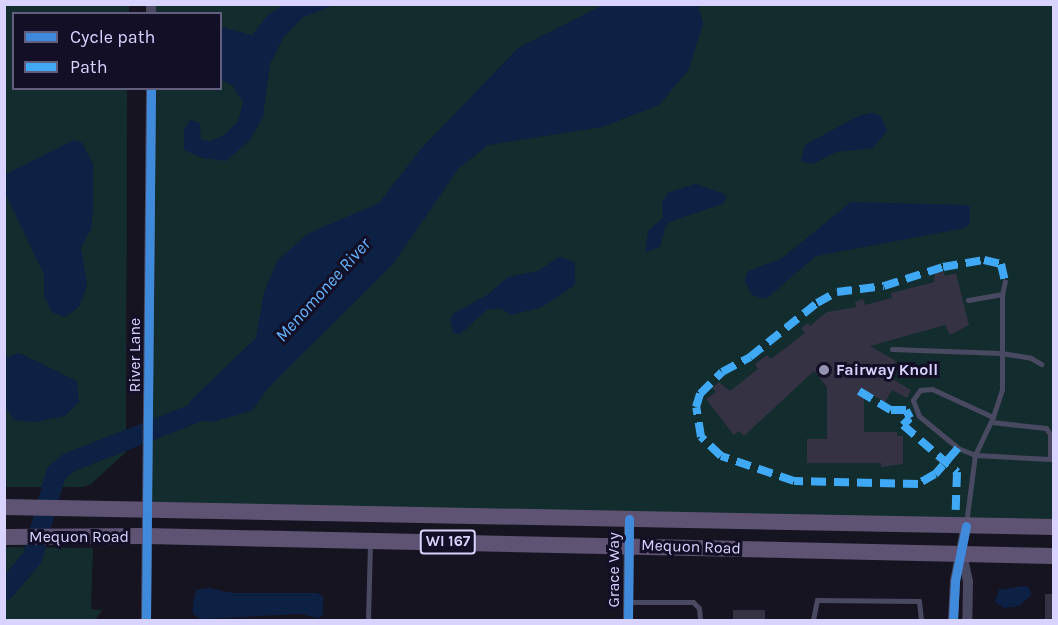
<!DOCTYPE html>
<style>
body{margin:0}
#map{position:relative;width:1058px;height:625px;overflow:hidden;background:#161421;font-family:Karla,sans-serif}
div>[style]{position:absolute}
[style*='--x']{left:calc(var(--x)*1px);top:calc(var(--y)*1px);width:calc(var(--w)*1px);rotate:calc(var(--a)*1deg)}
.green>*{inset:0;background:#132c2d}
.water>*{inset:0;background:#0d2144}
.river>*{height:20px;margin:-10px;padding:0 10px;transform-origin:10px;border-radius:10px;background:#0d2144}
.building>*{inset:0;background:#343243;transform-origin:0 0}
.lane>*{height:5px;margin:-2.5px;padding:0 2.5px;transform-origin:2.5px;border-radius:2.5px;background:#4a4962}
.street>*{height:10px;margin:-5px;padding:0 5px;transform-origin:5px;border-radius:5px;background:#4a4962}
.primary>*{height:16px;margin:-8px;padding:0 8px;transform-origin:8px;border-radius:8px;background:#5e5373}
.quiet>*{height:8px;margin-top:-4px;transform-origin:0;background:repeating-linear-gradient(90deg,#3fa9f5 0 15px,transparent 0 23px)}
.cycleway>*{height:9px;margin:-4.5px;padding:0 4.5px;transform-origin:4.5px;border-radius:4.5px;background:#408adc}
.dots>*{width:16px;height:16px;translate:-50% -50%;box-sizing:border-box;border:3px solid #130f26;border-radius:50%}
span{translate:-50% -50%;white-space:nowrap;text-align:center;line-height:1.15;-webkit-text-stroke:6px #130f26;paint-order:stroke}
.shield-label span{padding:2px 4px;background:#130f26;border:2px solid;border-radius:4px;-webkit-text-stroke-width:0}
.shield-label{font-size:15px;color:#d9d4ff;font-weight:700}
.street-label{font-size:16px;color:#d9d4ff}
.poi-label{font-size:16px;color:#d9d4ff;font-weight:700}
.left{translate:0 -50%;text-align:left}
.water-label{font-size:18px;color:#62b6ff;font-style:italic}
.frame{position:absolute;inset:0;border:6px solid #d9d4ff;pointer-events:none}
.legend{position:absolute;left:12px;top:12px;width:210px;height:78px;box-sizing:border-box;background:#130f26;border:2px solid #625e7d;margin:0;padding:8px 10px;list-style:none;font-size:18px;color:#d9d4ff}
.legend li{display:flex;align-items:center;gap:12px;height:30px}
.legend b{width:30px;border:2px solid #625e7d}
</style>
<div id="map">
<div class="green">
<i style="clip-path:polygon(5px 5px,129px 5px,129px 13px,14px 14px,14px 88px,127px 89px,126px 452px,91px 484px,83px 487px,5px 487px)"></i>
<i style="clip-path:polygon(151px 5px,1053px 5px,1053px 521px,149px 507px,151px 89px,220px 88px,220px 14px,151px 13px)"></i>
<i style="clip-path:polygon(5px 547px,93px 548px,91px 609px,102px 610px,95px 620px,5px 620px)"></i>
</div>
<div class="water">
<i style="clip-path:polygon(283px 5px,334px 5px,302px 18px,284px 37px,270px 64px,263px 117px,250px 140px,226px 161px,203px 158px,184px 150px,184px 130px,190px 120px,200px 123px,201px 140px,210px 141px,224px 135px,238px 121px,243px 102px,232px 85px,221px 80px,221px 27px,252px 35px,267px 16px)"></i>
<i style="clip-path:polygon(603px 5px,698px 5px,703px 23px,689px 69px,659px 105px,602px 127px,488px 145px,459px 168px,393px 264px,269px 387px,252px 411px,211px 422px,189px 418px,189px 402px,256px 338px,264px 292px,278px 260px,309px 233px,379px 203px,420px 150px,518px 48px)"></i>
<i style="clip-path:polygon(872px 113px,881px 116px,887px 131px,873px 148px,836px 152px,813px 164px,801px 161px,805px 145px,858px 116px)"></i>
<i style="clip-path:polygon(74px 140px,82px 143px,93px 164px,93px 212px,91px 229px,81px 248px,87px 285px,79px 307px,65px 317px,52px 312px,44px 296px,44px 275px,6px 195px,4px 175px)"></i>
<i style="clip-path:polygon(696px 184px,725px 194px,726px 199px,722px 204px,672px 221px,666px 225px,660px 247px,645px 252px,648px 231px,663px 218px,662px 202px,669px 192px)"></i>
<i style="clip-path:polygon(851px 202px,966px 205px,970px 207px,970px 223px,965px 228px,816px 256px,766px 299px,752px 295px,745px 281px,748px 271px,781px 259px)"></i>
<i style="clip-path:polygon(559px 257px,575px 262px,575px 285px,542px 307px,511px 315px,500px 308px,487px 310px,460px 334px,453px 333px,450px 319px,454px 313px,487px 295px,508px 277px,538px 271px)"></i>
<i style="clip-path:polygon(19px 353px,77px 381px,79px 402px,65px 416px,35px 422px,14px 420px,5px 406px,5px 358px)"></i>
<i style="clip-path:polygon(1024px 586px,1029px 587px,1031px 595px,1019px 606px,1004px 608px,995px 602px,999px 590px)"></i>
<i style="clip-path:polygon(208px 588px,233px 593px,317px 593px,323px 596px,323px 614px,319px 618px,300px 614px,201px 619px,193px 614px,193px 604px,196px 590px)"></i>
</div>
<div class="river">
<i style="--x:4;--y:591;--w:43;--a:-49.7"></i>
<i style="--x:32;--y:558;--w:88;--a:-74.2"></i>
<i style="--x:56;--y:473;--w:18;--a:-38"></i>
<i style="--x:70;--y:462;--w:141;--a:-21.3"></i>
<i style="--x:201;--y:411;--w:13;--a:-42"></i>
</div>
<div class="building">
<i style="clip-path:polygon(943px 271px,945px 276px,956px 273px,969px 325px,950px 335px,945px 325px,870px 346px,896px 361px,889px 373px,891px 378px,911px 390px,907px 398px,892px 390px,885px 402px,864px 390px,864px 432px,897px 432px,897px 436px,903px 436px,903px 464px,881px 467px,881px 463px,807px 463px,807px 439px,827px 439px,827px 387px,814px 371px,744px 436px,739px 431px,734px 435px,730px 430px,706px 399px,716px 392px,712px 388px,719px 382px,730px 391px,758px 369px,755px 364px,767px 355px,771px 359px,805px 333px,801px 328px,808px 323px,810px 326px,827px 312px,856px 307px,855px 302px,863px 299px,865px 305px,892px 298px,891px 293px,934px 282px,935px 273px)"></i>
<i style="left:1045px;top:594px;width:8px;height:27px"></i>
<i style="left:733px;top:610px;width:32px;height:11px"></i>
</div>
<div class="lane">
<i style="--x:968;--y:300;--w:35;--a:-10"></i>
<i style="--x:892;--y:349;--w:109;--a:2.1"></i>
<i style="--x:1001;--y:353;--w:30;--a:9"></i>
<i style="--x:1031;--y:358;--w:12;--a:31"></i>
<i style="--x:991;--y:422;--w:55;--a:6.2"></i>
<i style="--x:1046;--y:428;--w:7;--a:56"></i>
<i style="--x:1050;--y:434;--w:25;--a:90"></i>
<i style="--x:1050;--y:459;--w:75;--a:-176.9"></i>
<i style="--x:975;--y:455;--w:42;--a:-64.7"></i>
<i style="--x:966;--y:524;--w:70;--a:-82.6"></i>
<i style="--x:975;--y:455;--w:18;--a:-158"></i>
<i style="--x:958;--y:448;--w:50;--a:-140.6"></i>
<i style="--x:919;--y:416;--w:17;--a:-111"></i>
<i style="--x:913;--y:400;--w:12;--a:-55"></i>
<i style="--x:920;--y:390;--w:12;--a:-5"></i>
<i style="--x:932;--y:389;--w:67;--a:24.7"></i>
<i style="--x:993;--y:417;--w:29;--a:-72"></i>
<i style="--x:1002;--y:389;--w:95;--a:-90"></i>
<i style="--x:1002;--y:294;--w:13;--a:-77"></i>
<i style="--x:629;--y:602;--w:64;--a:0"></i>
<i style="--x:693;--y:602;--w:8;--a:45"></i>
<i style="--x:699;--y:608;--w:12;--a:85"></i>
<i style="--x:368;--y:620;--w:75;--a:-88.5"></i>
<i style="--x:813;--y:620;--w:20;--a:-79"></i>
<i style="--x:817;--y:600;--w:102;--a:0.6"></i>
<i style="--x:919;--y:601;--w:19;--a:84"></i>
</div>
<div class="street">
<i style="--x:151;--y:14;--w:10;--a:-90"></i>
<i style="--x:963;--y:558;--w:24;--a:78"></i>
<i style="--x:968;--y:581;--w:39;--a:91"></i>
<i style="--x:146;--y:620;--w:532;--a:-89.46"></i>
<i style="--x:628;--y:620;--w:101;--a:-89.4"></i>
<i style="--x:953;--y:620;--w:39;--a:-87"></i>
<i style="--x:955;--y:581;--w:56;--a:-78.7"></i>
</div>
<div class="primary">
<i style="--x:4;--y:507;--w:1050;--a:1.09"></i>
<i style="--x:4;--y:537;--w:142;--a:-0.4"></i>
<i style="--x:146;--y:536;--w:908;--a:1.26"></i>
</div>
<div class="quiet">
<i style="--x:859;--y:391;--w:37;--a:31"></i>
<i style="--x:891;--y:410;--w:15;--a:0"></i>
<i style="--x:906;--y:410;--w:9;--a:63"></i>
<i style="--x:910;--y:418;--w:10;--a:135"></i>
<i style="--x:903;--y:425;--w:72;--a:41"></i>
<i style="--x:957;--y:472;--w:38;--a:92"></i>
<i style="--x:958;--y:448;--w:35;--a:131"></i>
<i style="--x:935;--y:474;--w:20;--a:150"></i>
<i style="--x:918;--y:484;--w:124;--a:-178.6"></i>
<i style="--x:794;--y:481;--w:77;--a:-161.1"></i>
<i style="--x:721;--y:456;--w:28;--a:-136"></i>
<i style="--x:701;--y:437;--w:30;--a:-99"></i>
<i style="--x:696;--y:407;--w:14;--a:-73"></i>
<i style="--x:700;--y:394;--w:31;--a:-45"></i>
<i style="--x:722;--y:372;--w:32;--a:-28"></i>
<i style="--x:750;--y:357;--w:86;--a:-38.9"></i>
<i style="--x:817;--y:303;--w:23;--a:-29"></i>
<i style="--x:837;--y:292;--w:47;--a:-7.3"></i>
<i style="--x:884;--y:286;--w:62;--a:-17.9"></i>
<i style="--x:943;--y:267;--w:42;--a:-9.7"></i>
<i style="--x:984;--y:260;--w:17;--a:13"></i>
<i style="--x:1001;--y:264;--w:17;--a:77"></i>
</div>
<div class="cycleway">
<i style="--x:146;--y:620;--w:532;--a:-89.46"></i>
<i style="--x:628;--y:620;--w:101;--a:-89.4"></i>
<i style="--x:953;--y:620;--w:39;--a:-87"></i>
<i style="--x:955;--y:581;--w:56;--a:-78.7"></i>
</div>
<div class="dots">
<i style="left:824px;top:370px;background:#9591b1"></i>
</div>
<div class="shield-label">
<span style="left:448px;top:542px">WI 167</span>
</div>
<div class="street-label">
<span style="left:135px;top:355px;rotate:-90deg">River Lane</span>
<span style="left:79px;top:537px">Mequon Road</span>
<span style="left:691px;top:547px;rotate:2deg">Mequon Road</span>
<span style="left:614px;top:570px;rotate:-90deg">Grace Way</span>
</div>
<div class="poi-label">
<span class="left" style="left:836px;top:370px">Fairway Knoll</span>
</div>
<div class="water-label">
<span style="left:323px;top:290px;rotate:-48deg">Menomonee River</span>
</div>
<div class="frame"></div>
<ul class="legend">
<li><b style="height:8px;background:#408adc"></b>Cycle path</li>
<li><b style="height:8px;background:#3fa9f5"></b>Path</li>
</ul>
</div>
